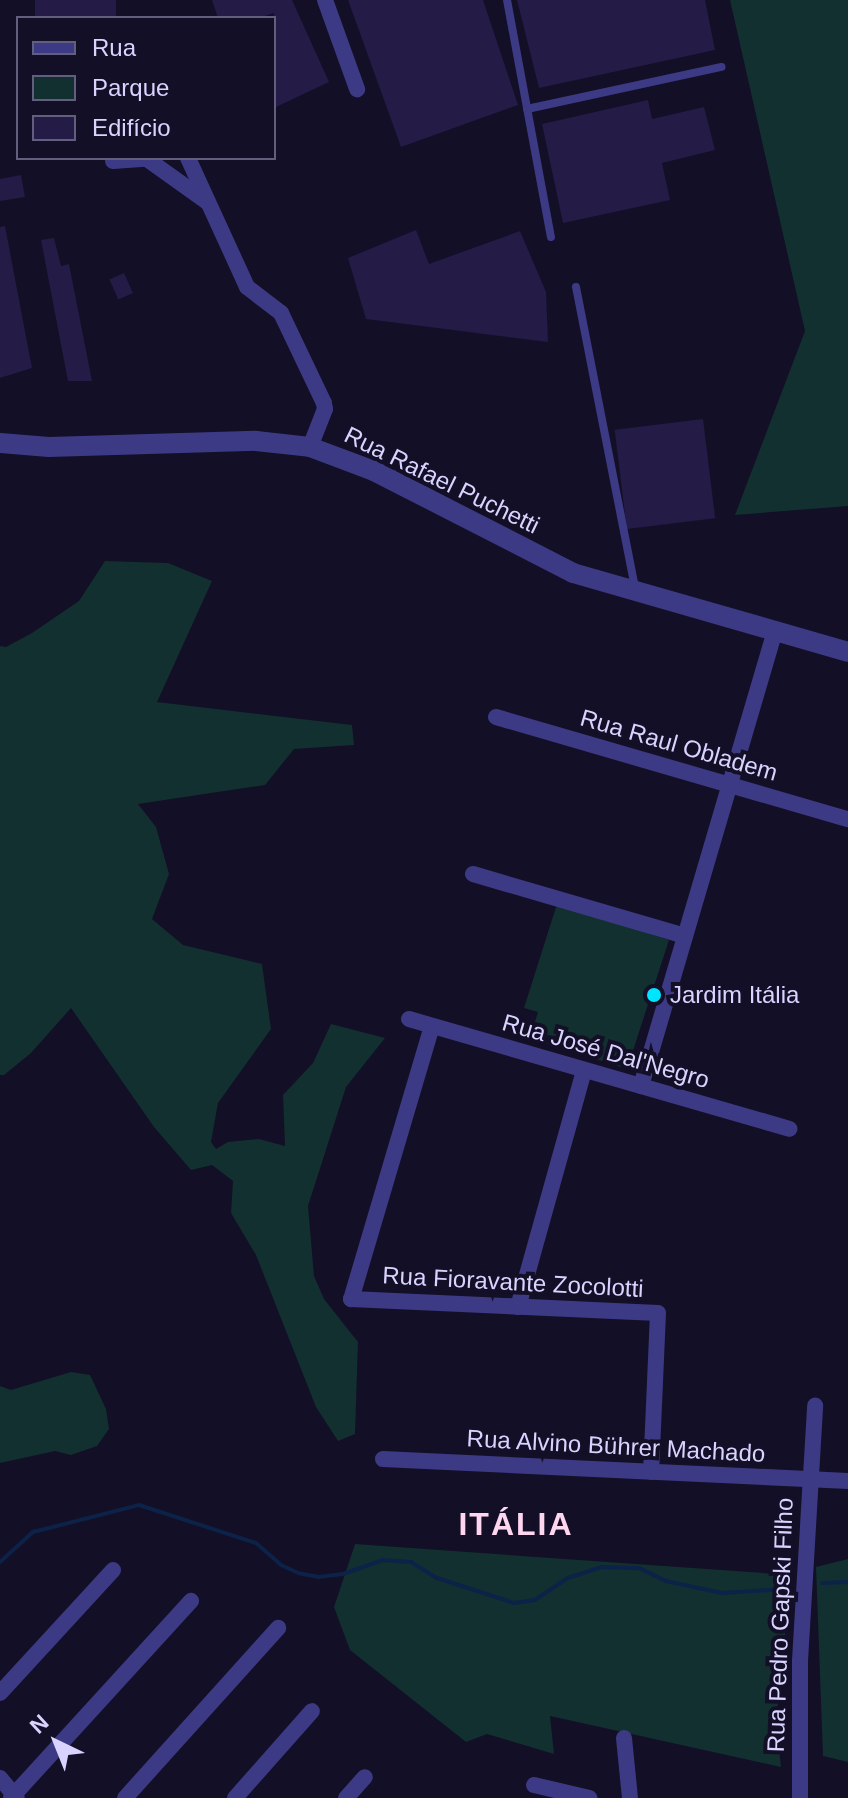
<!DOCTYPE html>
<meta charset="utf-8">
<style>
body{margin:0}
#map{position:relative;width:848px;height:1798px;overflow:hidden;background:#130f26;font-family:Helvetica,sans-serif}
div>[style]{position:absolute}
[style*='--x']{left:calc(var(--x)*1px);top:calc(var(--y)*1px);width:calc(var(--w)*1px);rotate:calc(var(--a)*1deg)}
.green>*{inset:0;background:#12302f}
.stream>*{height:4px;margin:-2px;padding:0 2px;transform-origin:2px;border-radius:2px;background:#0c2248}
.building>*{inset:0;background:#241b47;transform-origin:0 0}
.service>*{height:8px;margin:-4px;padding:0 4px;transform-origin:4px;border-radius:4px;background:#3d3a85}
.minor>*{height:16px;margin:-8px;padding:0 8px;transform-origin:8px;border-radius:8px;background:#3d3a85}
.tertiary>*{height:20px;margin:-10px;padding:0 10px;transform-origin:10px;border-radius:10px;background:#3d3a85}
.dots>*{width:22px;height:22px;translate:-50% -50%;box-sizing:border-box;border:4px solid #130f26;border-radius:50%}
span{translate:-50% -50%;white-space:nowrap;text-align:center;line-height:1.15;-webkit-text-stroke:8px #130f26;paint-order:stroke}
.street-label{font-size:24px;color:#d9d4ff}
.poi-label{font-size:24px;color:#d9d4ff}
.left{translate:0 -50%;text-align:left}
.district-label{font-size:32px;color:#ffd6f0;font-weight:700;letter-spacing:2px}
.legend{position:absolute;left:16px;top:16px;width:260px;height:144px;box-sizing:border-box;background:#130f26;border:2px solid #625e7d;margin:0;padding:10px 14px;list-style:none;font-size:24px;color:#d9d4ff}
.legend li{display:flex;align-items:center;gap:16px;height:40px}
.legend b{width:40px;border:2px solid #625e7d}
.north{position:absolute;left:16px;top:1702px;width:80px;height:80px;-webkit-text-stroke:6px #130f26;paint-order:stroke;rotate:317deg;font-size:22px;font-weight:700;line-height:32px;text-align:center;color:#d9d4ff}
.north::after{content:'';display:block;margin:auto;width:28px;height:36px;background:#d9d4ff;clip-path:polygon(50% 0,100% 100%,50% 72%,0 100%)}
</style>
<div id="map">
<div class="green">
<i style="clip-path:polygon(730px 0,848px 0,848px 506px,735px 515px,805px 331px)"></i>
<i style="clip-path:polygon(105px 561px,168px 563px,212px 581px,157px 702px,352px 725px,354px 745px,294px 749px,265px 785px,138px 804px,156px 827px,169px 874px,152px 919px,183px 945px,262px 964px,271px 1029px,218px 1103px,211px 1142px,216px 1149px,228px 1142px,259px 1139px,285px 1146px,283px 1095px,313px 1063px,331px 1024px,385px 1038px,346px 1087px,308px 1206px,314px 1276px,324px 1299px,358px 1342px,355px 1434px,338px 1441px,316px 1407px,256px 1255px,231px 1213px,233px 1181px,212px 1165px,191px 1170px,154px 1127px,71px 1008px,31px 1053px,4px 1075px,0 1075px,0 646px,6px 647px,32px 633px,79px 601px)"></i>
<i style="clip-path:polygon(557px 904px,669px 940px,627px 1069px,530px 1038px,538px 1012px,524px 1008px)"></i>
<i style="clip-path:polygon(71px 1372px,90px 1375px,106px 1409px,109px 1429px,97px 1446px,71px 1455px,55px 1451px,0 1463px,0 1386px,11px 1390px)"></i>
<i style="clip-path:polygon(355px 1544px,791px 1575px,776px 1723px,781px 1767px,550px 1716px,554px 1754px,487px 1734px,466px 1742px,350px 1650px,334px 1607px)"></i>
<i style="clip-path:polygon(848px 1559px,848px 1762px,823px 1756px,816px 1567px)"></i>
</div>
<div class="stream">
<i style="--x:0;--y:1562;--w:45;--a:-42.3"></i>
<i style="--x:33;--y:1532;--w:109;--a:-14.3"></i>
<i style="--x:139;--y:1505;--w:123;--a:18"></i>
<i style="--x:256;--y:1543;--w:33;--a:41"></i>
<i style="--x:281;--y:1565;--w:19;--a:25"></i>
<i style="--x:298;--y:1573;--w:20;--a:11"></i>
<i style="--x:318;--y:1577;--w:25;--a:-7"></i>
<i style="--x:343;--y:1574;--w:42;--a:-19.3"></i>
<i style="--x:383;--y:1560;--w:28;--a:4"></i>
<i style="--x:411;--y:1562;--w:31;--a:32"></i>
<i style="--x:437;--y:1578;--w:81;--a:18"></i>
<i style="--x:514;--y:1603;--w:21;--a:-8"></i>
<i style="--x:535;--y:1600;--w:40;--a:-34"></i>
<i style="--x:568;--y:1578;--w:35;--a:-18"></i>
<i style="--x:601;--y:1567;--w:38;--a:2"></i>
<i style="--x:639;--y:1568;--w:30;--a:26"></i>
<i style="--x:666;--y:1581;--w:57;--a:12.1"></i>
<i style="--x:722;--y:1593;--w:64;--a:-3.6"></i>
<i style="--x:822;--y:1583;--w:26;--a:-2"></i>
</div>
<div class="building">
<i style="left:35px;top:0;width:81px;height:18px"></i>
<i style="clip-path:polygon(212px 0,292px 0,329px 82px,274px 108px,274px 13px,258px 18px,218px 18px)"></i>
<i style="clip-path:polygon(348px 0,483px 0,518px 105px,401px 147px)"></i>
<i style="clip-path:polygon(517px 0,705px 0,715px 50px,539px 88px)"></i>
<i style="clip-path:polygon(648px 100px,652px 119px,704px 107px,715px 150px,662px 163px,670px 200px,563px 223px,542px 124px)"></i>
<i style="clip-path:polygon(21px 175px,25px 197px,0 201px,0 179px)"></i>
<i style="clip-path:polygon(5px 226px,32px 368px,0 378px,0 227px)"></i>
<i style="clip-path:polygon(416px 230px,429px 264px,520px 231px,546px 292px,548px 342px,366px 319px,348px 258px)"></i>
<i style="clip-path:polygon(54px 238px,61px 266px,69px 264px,92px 381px,68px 381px,41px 240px)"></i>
<i style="left:124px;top:273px;width:22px;height:16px;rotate:66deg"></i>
<i style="left:703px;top:419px;width:100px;height:89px;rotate:83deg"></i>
</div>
<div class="service">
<i style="--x:507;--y:0;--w:241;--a:79.5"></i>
<i style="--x:527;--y:109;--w:199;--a:-12.2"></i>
<i style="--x:576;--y:287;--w:307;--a:78.9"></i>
</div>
<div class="minor">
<i style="--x:325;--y:0;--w:95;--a:70.2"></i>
<i style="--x:188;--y:158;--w:142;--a:65.4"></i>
<i style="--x:247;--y:287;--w:43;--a:37.4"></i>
<i style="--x:281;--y:313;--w:100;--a:64.5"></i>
<i style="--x:324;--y:403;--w:6;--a:81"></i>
<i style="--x:325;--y:409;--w:41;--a:111.5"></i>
<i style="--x:147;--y:159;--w:74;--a:35.6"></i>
<i style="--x:113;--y:161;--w:42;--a:-4.1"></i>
<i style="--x:496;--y:717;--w:366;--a:16.2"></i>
<i style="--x:473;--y:874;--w:221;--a:16.3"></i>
<i style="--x:409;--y:1019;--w:396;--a:16.1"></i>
<i style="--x:432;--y:1026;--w:285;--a:106.5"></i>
<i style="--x:351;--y:1299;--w:307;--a:2.6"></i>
<i style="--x:658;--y:1313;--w:159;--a:92.5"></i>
<i style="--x:641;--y:1086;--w:474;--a:-73.6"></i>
<i style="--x:518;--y:1307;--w:246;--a:-74.4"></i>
<i style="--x:383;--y:1459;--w:466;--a:2.7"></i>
<i style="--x:0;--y:1693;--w:167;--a:-47.4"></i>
<i style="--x:624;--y:1738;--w:60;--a:84.3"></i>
<i style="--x:0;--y:1778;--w:26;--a:50"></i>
<i style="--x:534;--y:1785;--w:57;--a:13.3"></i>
<i style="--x:11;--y:1798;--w:267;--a:-47.6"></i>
<i style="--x:125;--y:1798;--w:229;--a:-48"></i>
<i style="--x:235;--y:1798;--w:116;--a:-48.5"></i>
<i style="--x:346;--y:1798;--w:28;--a:-48"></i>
<i style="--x:800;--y:1798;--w:137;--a:-90"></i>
<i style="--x:800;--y:1661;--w:256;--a:-86.6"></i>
</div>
<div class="tertiary">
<i style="--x:0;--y:443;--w:49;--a:4.7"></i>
<i style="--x:49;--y:447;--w:207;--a:-1.7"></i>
<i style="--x:256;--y:441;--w:54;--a:6.3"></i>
<i style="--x:310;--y:447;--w:68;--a:20.6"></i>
<i style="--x:374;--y:471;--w:224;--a:27.1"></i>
<i style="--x:573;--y:573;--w:286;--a:16"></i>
</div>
<div class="dots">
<i style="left:654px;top:995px;background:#00e5ff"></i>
</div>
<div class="street-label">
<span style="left:442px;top:480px;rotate:26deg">Rua Rafael Puchetti</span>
<span style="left:679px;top:745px;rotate:16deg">Rua Raul Obladem</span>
<span style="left:606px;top:1051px;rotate:16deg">Rua José Dal'Negro</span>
<span style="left:513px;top:1282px;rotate:3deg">Rua Fioravante Zocolotti</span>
<span style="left:616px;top:1446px;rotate:3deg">Rua Alvino Bührer Machado</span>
<span style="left:780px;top:1625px;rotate:-88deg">Rua Pedro Gapski Filho</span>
</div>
<div class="poi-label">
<span class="left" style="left:670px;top:995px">Jardim Itália</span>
</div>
<div class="district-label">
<span style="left:516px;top:1524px">ITÁLIA</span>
</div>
<ul class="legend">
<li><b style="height:10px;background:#3d3a85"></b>Rua</li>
<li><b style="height:22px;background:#12302f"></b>Parque</li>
<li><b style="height:22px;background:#241b47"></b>Edifício</li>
</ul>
<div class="north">N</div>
</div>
